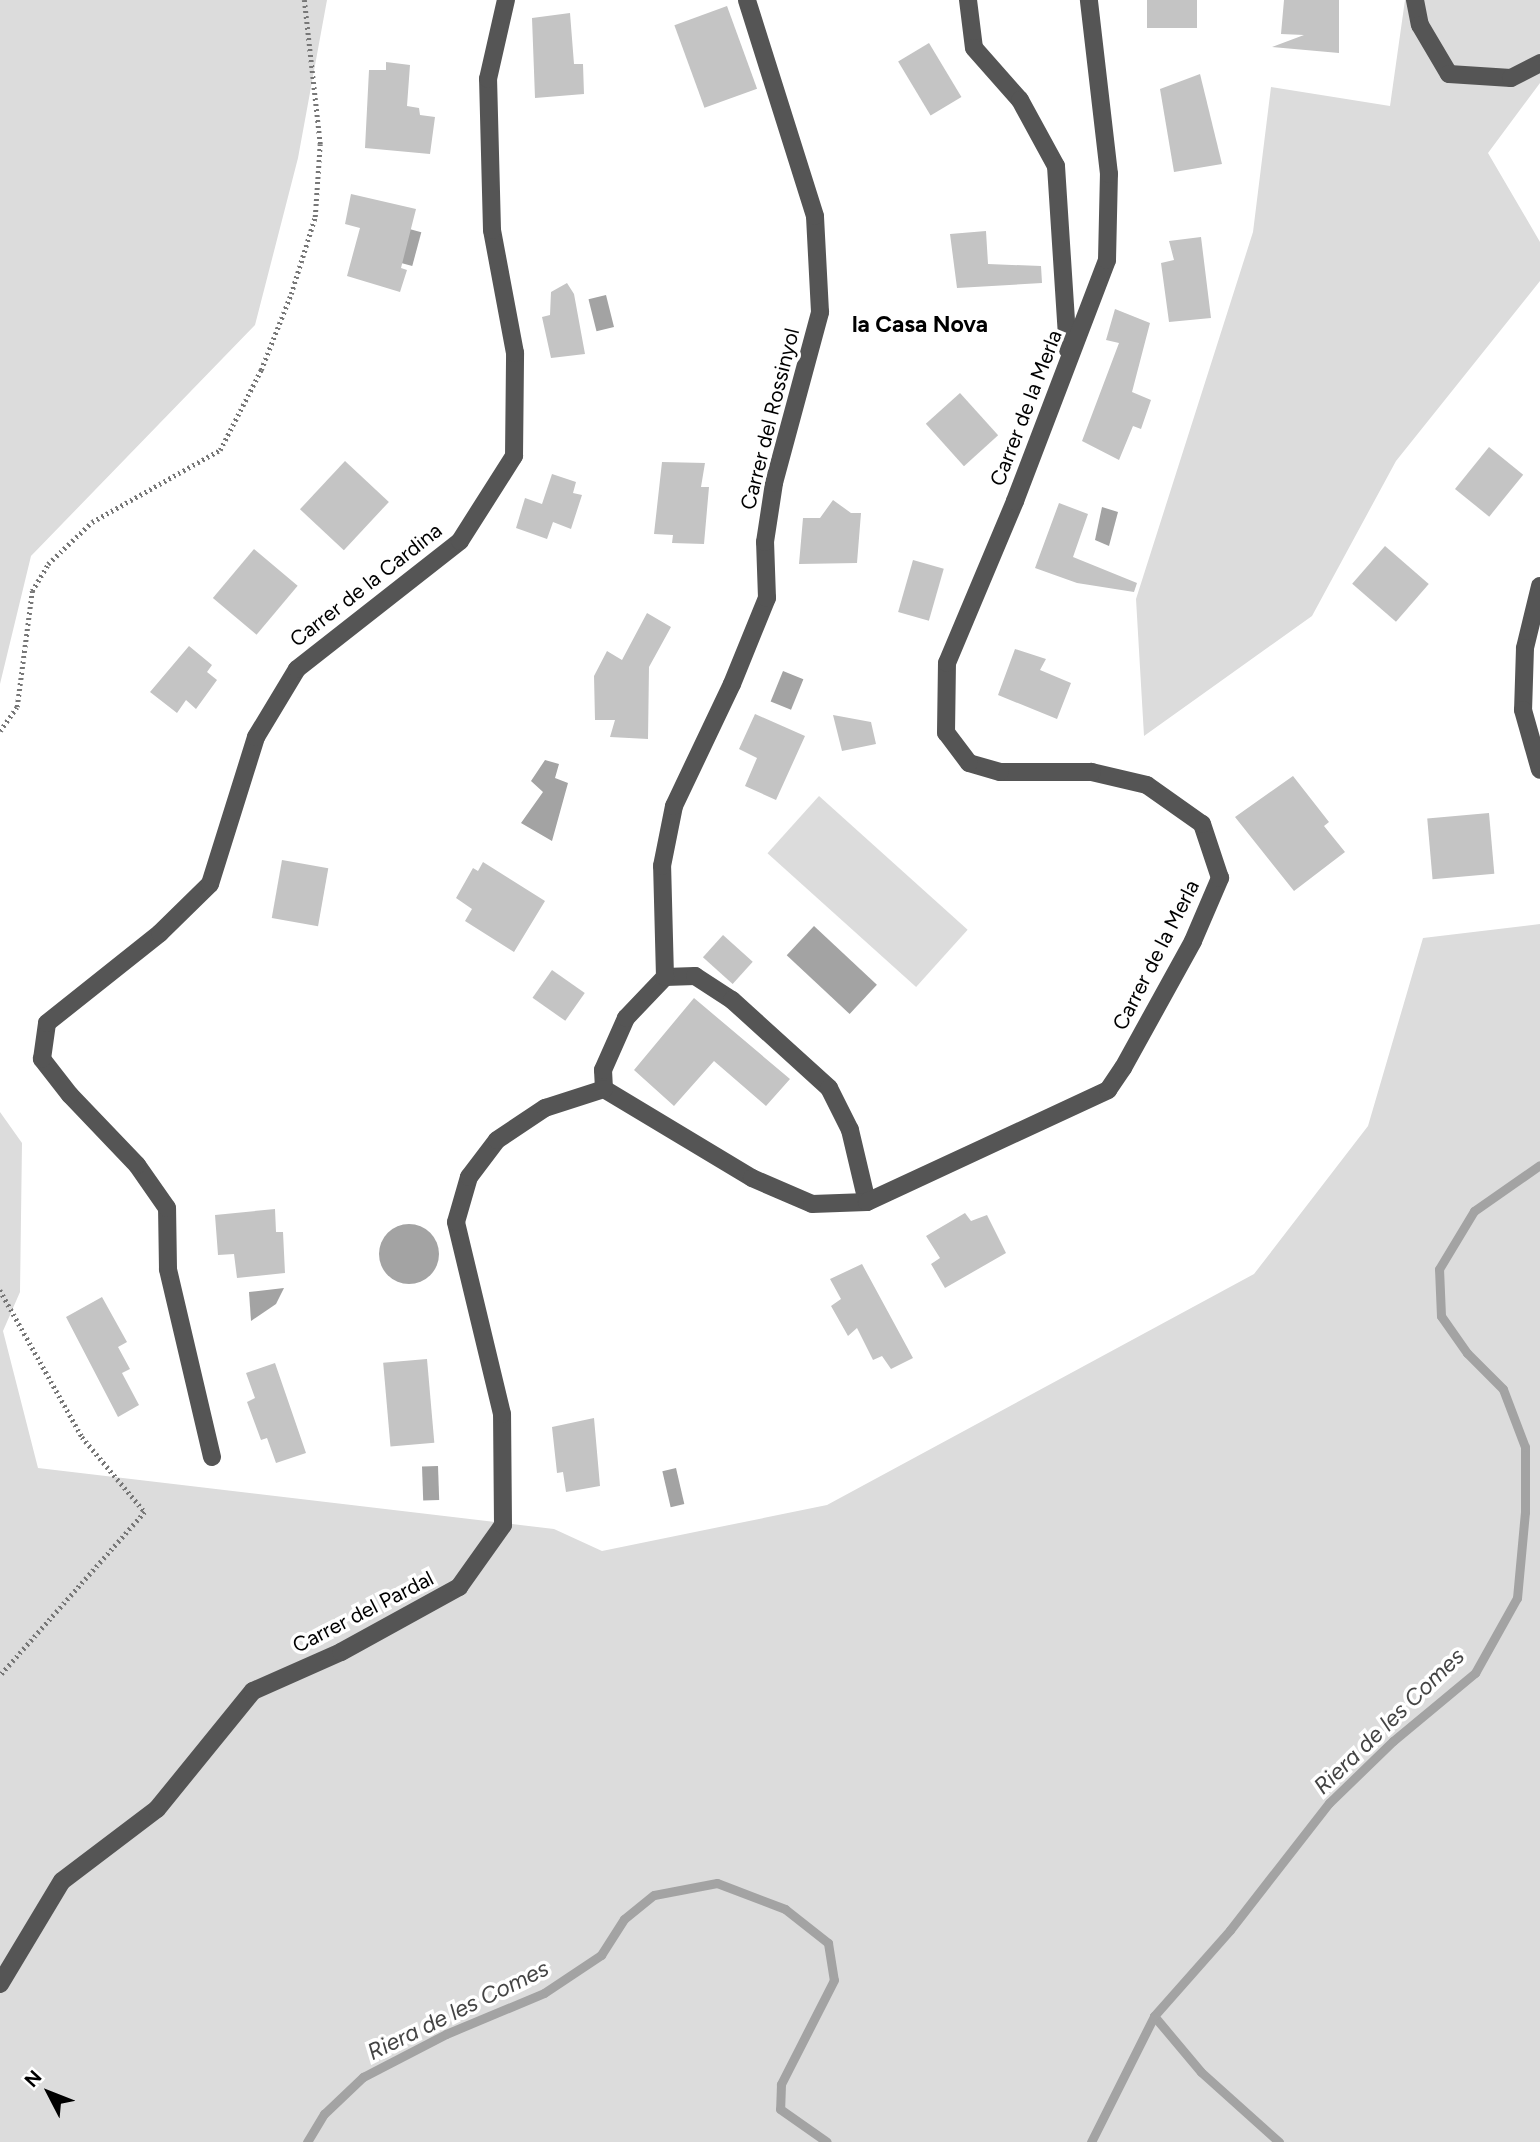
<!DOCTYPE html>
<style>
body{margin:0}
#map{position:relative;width:1540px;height:2142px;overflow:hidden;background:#fff;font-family:Figtree,sans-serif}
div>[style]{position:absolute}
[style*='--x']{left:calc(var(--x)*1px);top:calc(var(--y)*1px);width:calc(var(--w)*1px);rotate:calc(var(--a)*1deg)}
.green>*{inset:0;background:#dcdcdc;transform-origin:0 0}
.water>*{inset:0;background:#a3a3a3;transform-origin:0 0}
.round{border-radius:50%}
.stream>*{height:9px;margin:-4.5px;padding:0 4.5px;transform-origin:4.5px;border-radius:4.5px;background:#a3a3a3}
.building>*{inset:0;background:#c4c4c4;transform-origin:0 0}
.path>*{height:4.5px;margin-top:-2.25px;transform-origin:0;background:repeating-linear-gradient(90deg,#777 0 2px,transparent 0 5.5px)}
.minor>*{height:18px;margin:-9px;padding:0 9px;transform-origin:9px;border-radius:9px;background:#555}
span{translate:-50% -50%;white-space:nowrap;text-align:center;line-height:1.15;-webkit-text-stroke:7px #fff;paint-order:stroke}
.street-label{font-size:21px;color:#000}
.neighbourhood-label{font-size:23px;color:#000;font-weight:700}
.water-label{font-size:23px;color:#444;font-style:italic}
.north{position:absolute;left:14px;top:2058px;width:70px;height:70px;-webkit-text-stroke:5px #fff;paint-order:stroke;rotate:312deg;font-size:19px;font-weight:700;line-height:28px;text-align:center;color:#000}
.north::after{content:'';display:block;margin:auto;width:24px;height:32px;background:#000;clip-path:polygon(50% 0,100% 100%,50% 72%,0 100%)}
</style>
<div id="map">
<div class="green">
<i style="clip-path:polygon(0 0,327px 0,298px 158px,255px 325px,31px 556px,0 684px)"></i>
<i style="clip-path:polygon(1405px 0,1540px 0,1540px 83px,1488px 153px,1540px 242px,1540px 281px,1396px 461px,1312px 616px,1144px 736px,1136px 599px,1253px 232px,1271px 87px,1390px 106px)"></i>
<i style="left:819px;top:796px;width:200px;height:77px;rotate:42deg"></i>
<i style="clip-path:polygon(1540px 924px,1540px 2142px,0 2142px,0 1112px,22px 1143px,20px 1292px,3px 1331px,38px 1468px,554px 1529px,602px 1551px,827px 1505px,1254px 1274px,1368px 1126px,1423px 938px)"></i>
</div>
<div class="water">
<i style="left:402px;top:227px;width:20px;height:35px;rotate:15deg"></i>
<i style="left:606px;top:295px;width:33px;height:18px;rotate:76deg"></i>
<i style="clip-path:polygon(1102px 507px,1118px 512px,1109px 546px,1095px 540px)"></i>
<i style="left:783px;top:671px;width:22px;height:33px;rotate:22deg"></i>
<i style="clip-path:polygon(545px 760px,559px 764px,555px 778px,568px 783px,552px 841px,521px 823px,543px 792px,531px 781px)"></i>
<i style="left:814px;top:926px;width:86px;height:40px;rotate:43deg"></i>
<i class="round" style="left:379px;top:1224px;width:60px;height:60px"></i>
<i style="clip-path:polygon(284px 1288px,276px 1304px,251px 1321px,249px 1292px)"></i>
<i style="left:438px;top:1466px;width:34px;height:16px;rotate:88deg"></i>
<i style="left:676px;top:1468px;width:37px;height:14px;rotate:77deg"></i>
</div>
<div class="stream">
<i style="--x:1154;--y:2016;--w:73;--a:50"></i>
<i style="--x:1201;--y:2072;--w:105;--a:41.9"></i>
<i style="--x:307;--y:2142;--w:33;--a:-59"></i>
<i style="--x:324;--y:2114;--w:54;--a:-43.5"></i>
<i style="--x:363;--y:2077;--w:93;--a:-27.4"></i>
<i style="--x:446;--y:2034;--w:106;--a:-22.7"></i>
<i style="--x:544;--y:1993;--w:69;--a:-33.7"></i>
<i style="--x:601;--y:1955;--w:43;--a:-57.4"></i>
<i style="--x:624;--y:1919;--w:38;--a:-39"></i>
<i style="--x:654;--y:1895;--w:64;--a:-10.8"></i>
<i style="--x:717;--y:1883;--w:73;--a:20.9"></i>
<i style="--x:785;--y:1909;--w:55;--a:38.3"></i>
<i style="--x:828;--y:1943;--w:37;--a:81"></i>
<i style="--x:834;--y:1980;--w:117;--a:117"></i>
<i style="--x:781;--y:2084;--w:25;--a:92"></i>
<i style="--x:780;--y:2109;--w:57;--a:35.1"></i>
<i style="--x:1091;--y:2142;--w:141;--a:-63.4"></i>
<i style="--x:1154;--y:2016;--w:115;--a:-48.5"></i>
<i style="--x:1230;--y:1930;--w:161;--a:-52.1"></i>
<i style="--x:1329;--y:1803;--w:89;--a:-44.1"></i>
<i style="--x:1393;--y:1741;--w:107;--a:-39.7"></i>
<i style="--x:1475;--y:1673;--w:86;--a:-60.8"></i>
<i style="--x:1517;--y:1598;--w:86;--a:-84.7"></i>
<i style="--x:1525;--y:1512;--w:65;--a:-90"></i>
<i style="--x:1525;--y:1447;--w:62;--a:-110.8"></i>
<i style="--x:1503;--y:1389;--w:51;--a:-135"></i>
<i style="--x:1467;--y:1353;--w:45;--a:-125.1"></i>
<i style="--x:1441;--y:1316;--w:47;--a:-92.4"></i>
<i style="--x:1439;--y:1269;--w:68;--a:-58.9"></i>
<i style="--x:1474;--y:1211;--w:80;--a:-34.9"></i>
</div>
<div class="building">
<i style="left:1147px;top:0;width:50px;height:28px"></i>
<i style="clip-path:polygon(1284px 0,1339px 0,1339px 53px,1272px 47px,1304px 35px,1281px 34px)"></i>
<i style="left:727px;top:6px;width:88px;height:56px;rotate:70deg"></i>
<i style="clip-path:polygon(570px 13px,574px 64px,583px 64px,584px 94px,535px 98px,532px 18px)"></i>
<i style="left:929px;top:43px;width:63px;height:36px;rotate:59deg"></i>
<i style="clip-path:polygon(386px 62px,410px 65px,407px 106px,419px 108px,420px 115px,435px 117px,430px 154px,365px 148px,369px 70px,386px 70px)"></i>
<i style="clip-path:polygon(1200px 74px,1222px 164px,1174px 172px,1160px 89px)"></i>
<i style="clip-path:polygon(351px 194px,416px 209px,401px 268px,407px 270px,400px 292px,347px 276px,360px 228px,345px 224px)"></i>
<i style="clip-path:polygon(986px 231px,988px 264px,1041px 266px,1042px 283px,957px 288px,950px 234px)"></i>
<i style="clip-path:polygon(1201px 237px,1211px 318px,1169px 322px,1161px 263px,1174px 260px,1169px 241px)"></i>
<i style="clip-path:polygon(567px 283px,574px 294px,585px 354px,551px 358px,542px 317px,550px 315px,551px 292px)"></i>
<i style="clip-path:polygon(1115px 309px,1150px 323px,1132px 392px,1151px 400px,1141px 429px,1133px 426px,1119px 460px,1082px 441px,1119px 343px,1106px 340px)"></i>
<i style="left:960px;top:393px;width:57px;height:46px;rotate:48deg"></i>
<i style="left:1489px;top:447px;width:44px;height:54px;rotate:39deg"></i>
<i style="left:345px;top:461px;width:60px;height:66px;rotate:43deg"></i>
<i style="clip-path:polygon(662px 462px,705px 463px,701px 487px,709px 487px,704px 544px,672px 543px,673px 535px,654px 534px)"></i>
<i style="clip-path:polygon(552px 474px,576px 482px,573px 493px,582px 495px,571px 529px,553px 522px,547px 539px,516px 528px,525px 498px,542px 504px)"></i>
<i style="clip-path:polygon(833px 500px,851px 513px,861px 513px,857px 563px,799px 564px,803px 518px,820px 518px)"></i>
<i style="clip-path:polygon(1059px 503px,1088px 514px,1073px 557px,1137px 583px,1134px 592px,1077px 583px,1035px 568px)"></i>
<i style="left:1385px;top:546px;width:58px;height:50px;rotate:41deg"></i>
<i style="left:254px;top:549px;width:57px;height:64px;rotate:40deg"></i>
<i style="left:913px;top:560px;width:32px;height:54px;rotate:16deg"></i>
<i style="clip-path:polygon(647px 613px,671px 627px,649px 667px,648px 739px,610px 737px,615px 720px,595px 720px,594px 676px,607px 651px,622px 660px)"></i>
<i style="clip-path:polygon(189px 646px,212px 665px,207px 672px,217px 680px,196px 709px,186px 700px,177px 713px,150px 692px)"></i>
<i style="clip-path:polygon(1015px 649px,1046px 659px,1040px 670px,1071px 683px,1057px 719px,998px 695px)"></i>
<i style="clip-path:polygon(755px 714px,805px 736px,776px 800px,745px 786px,757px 758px,739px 749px)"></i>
<i style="clip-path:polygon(833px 715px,871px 722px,876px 744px,842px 751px)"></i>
<i style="clip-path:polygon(1293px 776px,1329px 822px,1324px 826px,1345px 852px,1294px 891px,1235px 817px)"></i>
<i style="left:1489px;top:813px;width:61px;height:62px;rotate:85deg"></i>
<i style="left:282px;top:860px;width:47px;height:59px;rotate:10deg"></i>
<i style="clip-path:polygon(483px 862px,545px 901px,514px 952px,465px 921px,472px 909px,456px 898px,473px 868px,478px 871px)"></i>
<i style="left:723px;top:935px;width:40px;height:30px;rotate:42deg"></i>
<i style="left:552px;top:970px;width:40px;height:34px;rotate:35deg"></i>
<i style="clip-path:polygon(694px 998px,790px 1079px,766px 1106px,714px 1061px,674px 1106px,634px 1070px)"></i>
<i style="clip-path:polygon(275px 1209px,276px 1232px,283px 1232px,285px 1273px,237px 1278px,234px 1254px,218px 1255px,215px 1215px)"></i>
<i style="clip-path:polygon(965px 1213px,971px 1221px,987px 1215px,1006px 1253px,945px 1288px,931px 1264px,940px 1258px,926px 1236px)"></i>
<i style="clip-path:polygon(862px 1264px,913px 1358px,891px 1369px,882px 1356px,873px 1360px,857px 1328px,848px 1336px,831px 1306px,841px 1299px,830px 1279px)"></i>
<i style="clip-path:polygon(102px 1297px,127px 1342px,118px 1347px,130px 1369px,122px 1373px,139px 1405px,118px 1417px,66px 1317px)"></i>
<i style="left:427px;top:1359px;width:84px;height:44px;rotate:85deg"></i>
<i style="clip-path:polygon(275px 1363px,306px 1453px,276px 1463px,267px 1438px,261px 1440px,247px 1402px,255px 1398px,246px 1373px)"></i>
<i style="clip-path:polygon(594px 1418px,600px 1486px,566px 1492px,563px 1472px,557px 1473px,552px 1427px)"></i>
</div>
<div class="path">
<i style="--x:0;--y:731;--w:29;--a:-55"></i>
<i style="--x:17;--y:707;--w:117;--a:-82.6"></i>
<i style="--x:32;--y:591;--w:31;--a:-59"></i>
<i style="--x:48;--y:564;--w:61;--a:-43.7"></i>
<i style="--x:92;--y:522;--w:147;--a:-29.4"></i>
<i style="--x:220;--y:450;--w:90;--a:-62.9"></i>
<i style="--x:261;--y:370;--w:82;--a:-68.5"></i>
<i style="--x:291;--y:294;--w:81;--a:-72.7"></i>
<i style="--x:315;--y:217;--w:73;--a:-86.1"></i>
<i style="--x:320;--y:144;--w:145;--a:-96.3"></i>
<i style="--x:0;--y:1290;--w:168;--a:60.8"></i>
<i style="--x:82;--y:1437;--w:98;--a:50"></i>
<i style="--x:145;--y:1512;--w:219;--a:131.5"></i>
</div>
<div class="minor">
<i style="--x:968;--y:0;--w:48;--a:82.9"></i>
<i style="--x:974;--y:48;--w:69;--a:48.5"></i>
<i style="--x:1020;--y:100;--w:75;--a:61.4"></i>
<i style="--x:1056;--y:166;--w:184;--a:86.3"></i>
<i style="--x:1415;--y:0;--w:25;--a:79"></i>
<i style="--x:1420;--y:25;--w:57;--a:59.4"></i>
<i style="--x:1449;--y:74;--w:62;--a:3.7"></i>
<i style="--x:1511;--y:78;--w:33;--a:-27"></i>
<i style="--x:1540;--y:586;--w:64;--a:103.6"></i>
<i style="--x:1525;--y:648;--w:62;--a:91.8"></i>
<i style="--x:1523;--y:710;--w:62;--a:74.2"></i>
<i style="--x:665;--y:977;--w:30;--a:-2"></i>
<i style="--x:695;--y:976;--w:44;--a:33"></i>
<i style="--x:732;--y:1000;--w:131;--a:42.2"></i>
<i style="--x:829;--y:1088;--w:47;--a:63.4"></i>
<i style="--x:850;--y:1130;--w:74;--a:76.7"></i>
<i style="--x:604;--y:1089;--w:173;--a:31"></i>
<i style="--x:752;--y:1178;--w:65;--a:23.4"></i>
<i style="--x:812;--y:1204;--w:55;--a:-2.1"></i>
<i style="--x:867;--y:1202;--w:266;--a:-24.9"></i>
<i style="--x:1108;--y:1090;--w:27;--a:-56"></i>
<i style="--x:1123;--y:1068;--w:145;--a:-61.1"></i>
<i style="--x:1193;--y:941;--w:69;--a:-66.8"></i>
<i style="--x:1220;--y:878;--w:57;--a:-108.4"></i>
<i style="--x:1202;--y:824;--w:67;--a:-144.7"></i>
<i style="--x:1147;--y:785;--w:57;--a:-166.7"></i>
<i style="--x:1092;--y:772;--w:92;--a:180"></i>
<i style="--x:1000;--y:772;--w:32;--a:-164"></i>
<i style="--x:969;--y:763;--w:38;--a:-127"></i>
<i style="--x:946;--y:733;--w:70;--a:-89.2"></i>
<i style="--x:947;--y:663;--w:176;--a:-67.2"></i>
<i style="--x:1015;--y:501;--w:258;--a:-69.1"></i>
<i style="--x:1107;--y:260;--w:86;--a:-88.7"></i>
<i style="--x:1109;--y:174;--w:175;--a:-96.6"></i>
<i style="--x:604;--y:1089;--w:19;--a:-93"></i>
<i style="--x:603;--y:1070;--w:57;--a:-66.1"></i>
<i style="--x:626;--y:1018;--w:57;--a:-46.4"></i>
<i style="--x:665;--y:977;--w:111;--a:-91.5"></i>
<i style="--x:662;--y:866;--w:61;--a:-78.7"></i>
<i style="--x:674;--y:806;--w:135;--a:-64.6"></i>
<i style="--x:732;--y:684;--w:93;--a:-67.9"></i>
<i style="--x:767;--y:598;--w:56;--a:-92"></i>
<i style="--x:765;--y:542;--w:60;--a:-81.3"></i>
<i style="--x:774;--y:483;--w:177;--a:-74.9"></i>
<i style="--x:820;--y:312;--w:96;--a:-93"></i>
<i style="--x:815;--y:216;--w:226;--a:-107.5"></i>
<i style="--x:212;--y:1457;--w:193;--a:-103.2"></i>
<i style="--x:168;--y:1269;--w:61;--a:-90.9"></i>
<i style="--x:167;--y:1208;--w:52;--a:-124.9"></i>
<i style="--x:137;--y:1165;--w:97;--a:-133.7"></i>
<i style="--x:70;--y:1095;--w:46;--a:-127.9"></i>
<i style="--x:42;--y:1059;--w:36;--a:-82"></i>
<i style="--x:47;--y:1023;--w:144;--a:-38.5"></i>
<i style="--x:160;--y:933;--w:70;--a:-44.4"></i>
<i style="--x:210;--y:884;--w:154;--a:-72.6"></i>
<i style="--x:256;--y:737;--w:79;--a:-58.9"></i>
<i style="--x:297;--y:669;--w:207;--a:-38.1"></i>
<i style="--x:460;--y:541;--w:101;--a:-57.6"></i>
<i style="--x:514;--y:456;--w:103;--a:-89.4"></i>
<i style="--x:515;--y:353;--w:125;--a:-100.6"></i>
<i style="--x:492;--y:230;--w:151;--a:-91.5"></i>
<i style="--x:488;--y:79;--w:81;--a:-77.2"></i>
<i style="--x:0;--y:1984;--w:120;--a:-59"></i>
<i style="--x:62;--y:1881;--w:119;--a:-37.2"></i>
<i style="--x:157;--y:1809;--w:152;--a:-50.9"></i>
<i style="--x:253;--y:1691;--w:96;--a:-23.9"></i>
<i style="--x:341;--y:1652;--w:135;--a:-28.8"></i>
<i style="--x:459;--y:1587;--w:76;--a:-54.6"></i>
<i style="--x:503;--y:1525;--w:111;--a:-90.5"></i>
<i style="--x:502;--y:1414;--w:197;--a:-103.5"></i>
<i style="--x:456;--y:1222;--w:47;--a:-73.9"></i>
<i style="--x:469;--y:1177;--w:46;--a:-52.9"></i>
<i style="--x:497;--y:1140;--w:58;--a:-33.7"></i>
<i style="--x:545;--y:1108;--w:62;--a:-17.9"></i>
</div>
<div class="street-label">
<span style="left:1026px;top:408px;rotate:-69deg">Carrer de la Merla</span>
<span style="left:770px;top:419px;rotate:-76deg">Carrer del Rossinyol</span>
<span style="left:366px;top:585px;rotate:-38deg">Carrer de la Cardina</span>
<span style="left:1156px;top:955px;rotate:-63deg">Carrer de la Merla</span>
<span style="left:363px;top:1612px;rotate:-27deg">Carrer del Pardal</span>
</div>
<div class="neighbourhood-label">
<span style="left:920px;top:324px">la Casa Nova</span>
</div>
<div class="water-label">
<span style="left:1389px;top:1721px;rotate:-44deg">Riera de les Comes</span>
<span style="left:458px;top:2010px;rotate:-26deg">Riera de les Comes</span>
</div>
<div class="north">N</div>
</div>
